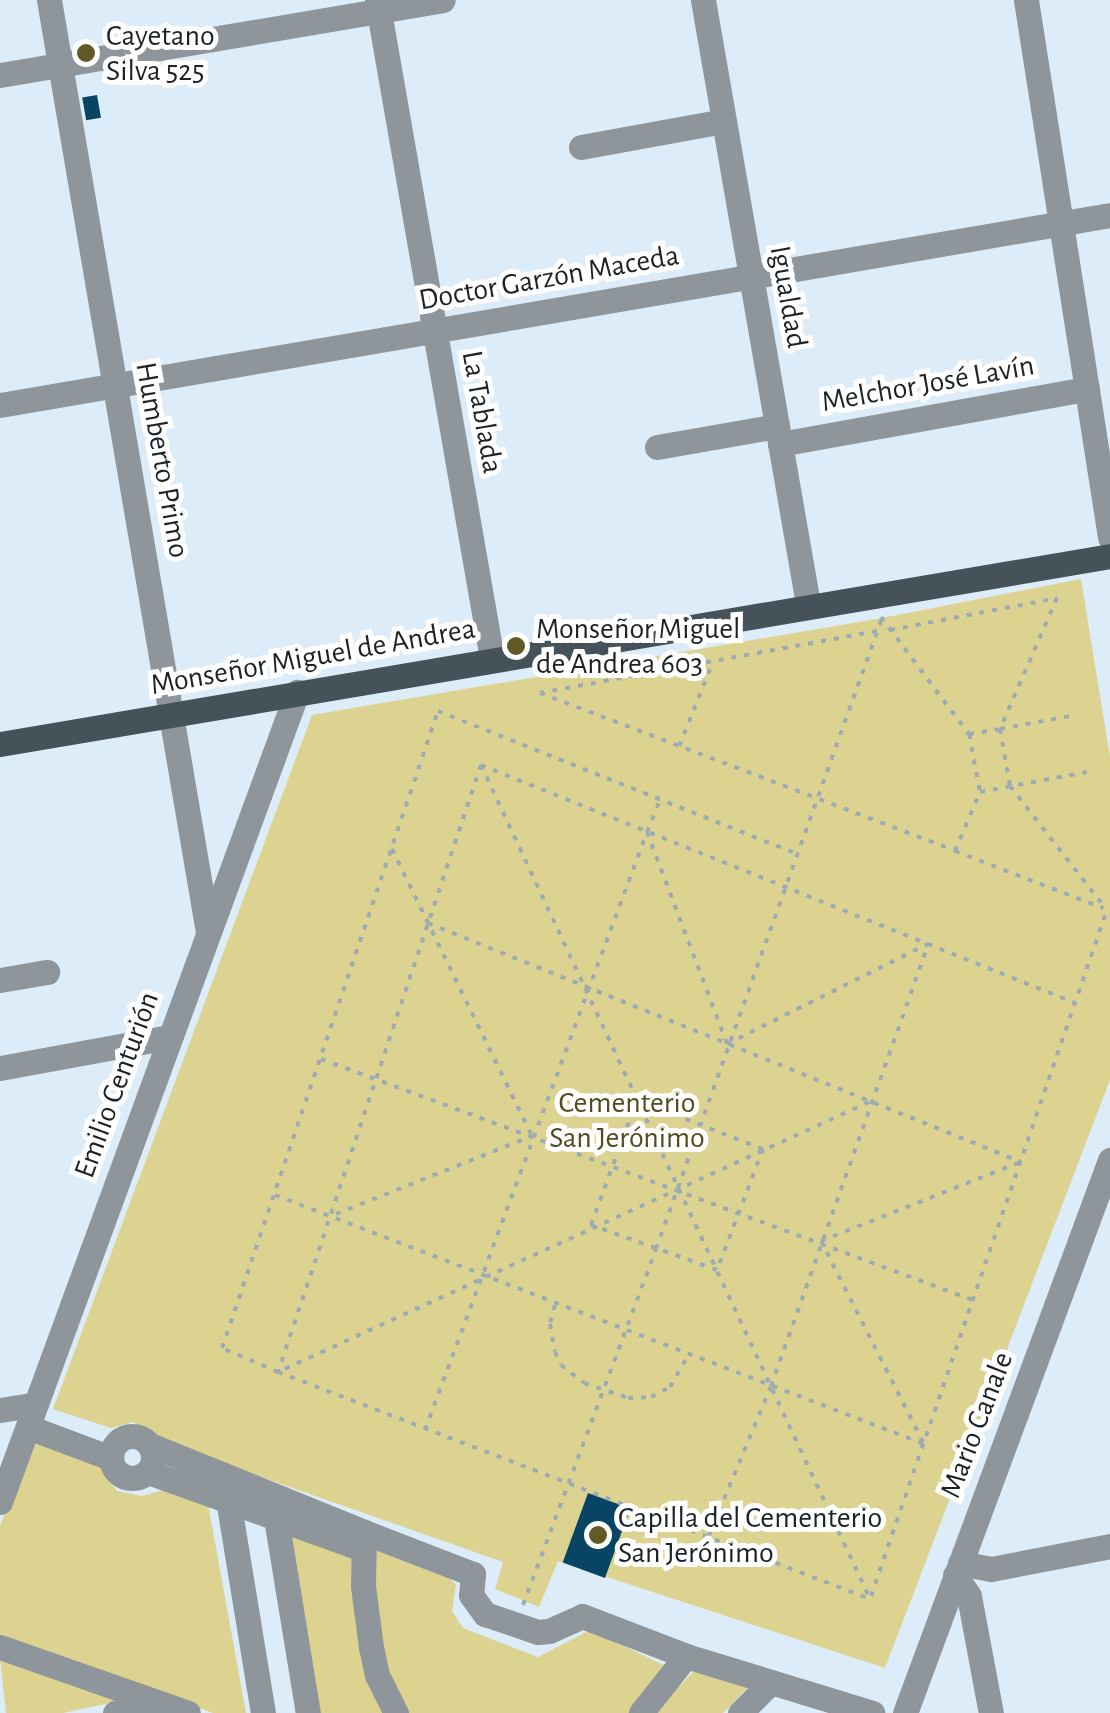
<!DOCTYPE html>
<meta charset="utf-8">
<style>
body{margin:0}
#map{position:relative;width:1110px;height:1713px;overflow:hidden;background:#dcedf9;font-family:"Alegreya Sans",sans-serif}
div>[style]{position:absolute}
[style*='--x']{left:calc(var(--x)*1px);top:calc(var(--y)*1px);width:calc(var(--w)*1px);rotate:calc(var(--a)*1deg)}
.green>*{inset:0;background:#dcd390}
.building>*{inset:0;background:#084564;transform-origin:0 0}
.path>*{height:4px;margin-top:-2px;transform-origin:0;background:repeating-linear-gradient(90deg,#9dabb4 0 5px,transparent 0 13px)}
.minor>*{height:25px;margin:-12.5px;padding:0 12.5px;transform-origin:12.5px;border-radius:12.5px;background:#8f969b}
.minor>.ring{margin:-12.5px;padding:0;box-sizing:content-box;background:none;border:25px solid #8f969b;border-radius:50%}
.major>*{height:25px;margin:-12.5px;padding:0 12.5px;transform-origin:12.5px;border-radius:12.5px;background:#46525a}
.dots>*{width:28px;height:28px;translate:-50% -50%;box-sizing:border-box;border:5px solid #fff;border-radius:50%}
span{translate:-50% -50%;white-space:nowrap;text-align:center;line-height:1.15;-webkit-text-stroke:10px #fff;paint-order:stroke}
.poi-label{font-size:30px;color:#1c2327}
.left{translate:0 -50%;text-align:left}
.street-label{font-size:30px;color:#1c2327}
.park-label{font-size:30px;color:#524c20}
</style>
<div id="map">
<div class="green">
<i style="clip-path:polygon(1081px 579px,1110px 757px,1110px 1080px,885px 1668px,558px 1561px,539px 1607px,495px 1589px,503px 1562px,159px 1441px,133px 1422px,111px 1428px,53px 1409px,312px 715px,882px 618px)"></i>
<i style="clip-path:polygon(36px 1437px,94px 1458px,117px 1491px,142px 1496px,162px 1490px,207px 1498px,246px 1713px,213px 1713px,0 1638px,0 1525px)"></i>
<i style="clip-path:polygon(290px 1531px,351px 1552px,388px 1713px,316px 1713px)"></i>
<i style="clip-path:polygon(374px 1544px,448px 1576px,456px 1585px,452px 1611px,463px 1628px,538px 1657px,590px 1630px,670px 1668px,629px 1713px,404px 1713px,374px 1636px)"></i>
<i style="clip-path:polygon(0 1659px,119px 1701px,63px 1713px,6px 1713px)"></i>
<i style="clip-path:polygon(700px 1665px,748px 1687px,723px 1713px,653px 1713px)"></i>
</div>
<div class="building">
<i style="left:97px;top:95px;width:23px;height:15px;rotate:80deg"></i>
<i style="left:588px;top:1493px;width:45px;height:74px;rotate:20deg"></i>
</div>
<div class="path">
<i style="--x:881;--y:617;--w:146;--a:53.1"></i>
<i style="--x:969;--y:734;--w:31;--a:-9"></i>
<i style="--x:1000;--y:729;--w:58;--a:80"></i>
<i style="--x:1010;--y:786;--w:156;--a:52"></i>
<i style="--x:890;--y:630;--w:170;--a:-10.8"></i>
<i style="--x:1057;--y:598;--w:143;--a:113.5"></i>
<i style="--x:877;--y:631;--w:343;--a:169.6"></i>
<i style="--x:540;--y:693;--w:444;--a:20.8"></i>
<i style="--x:955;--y:851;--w:64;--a:-67"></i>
<i style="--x:980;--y:792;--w:109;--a:-10.6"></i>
<i style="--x:1000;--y:729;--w:77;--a:-10.4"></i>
<i style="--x:969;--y:734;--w:59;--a:79.3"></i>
<i style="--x:679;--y:746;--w:91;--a:-68"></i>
<i style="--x:481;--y:765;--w:640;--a:108.49"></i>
<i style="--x:278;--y:1372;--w:61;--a:-156.8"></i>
<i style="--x:222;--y:1348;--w:673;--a:-71.27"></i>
<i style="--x:438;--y:711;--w:386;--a:21.7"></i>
<i style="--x:481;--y:765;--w:920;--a:64.99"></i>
<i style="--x:481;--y:765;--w:640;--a:21.83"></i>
<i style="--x:647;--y:832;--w:35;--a:-68"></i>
<i style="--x:392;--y:849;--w:319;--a:64"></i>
<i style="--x:955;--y:851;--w:159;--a:21.1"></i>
<i style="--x:428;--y:923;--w:639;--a:21.95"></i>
<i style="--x:321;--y:1059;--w:695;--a:20.29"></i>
<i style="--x:637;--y:1100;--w:135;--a:21.3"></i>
<i style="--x:763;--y:1149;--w:129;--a:110.8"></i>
<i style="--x:717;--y:1270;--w:134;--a:-160.3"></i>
<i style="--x:591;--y:1225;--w:133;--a:-69.8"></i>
<i style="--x:869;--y:1102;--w:650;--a:155.45"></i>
<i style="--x:278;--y:1372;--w:634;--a:20.98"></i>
<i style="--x:275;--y:1195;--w:695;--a:20.99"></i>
<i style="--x:336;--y:1214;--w:211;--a:-21.7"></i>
<i style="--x:555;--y:1305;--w:20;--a:105"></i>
<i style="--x:550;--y:1324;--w:28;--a:80"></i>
<i style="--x:555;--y:1352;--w:14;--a:65"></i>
<i style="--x:561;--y:1365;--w:29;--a:38"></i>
<i style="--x:584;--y:1383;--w:46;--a:18.8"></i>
<i style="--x:628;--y:1398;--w:23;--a:-2"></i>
<i style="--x:651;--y:1397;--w:21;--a:-28"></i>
<i style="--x:670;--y:1387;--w:36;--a:-60"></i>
<i style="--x:425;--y:1430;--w:638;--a:-69.63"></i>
<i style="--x:647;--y:832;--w:227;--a:69.3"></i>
<i style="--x:727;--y:1044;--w:225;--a:-26.5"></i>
<i style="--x:923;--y:1442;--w:225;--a:-116.9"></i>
<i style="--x:821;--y:1241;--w:215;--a:-21.6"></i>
<i style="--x:709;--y:1535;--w:161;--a:-67.4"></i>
<i style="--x:771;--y:1386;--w:469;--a:-70.4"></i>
<i style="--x:871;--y:1596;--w:725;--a:-71.02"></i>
<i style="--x:523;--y:1605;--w:380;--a:-69.5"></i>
<i style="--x:656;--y:1249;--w:670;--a:-70.29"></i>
</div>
<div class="minor">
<i style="--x:49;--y:0;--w:945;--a:80.32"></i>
<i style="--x:377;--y:0;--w:669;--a:80.1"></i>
<i style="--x:703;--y:0;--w:613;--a:80.14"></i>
<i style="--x:1026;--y:0;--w:544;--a:81.11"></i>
<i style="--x:0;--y:75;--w:449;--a:-9.6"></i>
<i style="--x:581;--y:147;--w:145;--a:-10.3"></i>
<i style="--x:0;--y:405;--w:1126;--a:-9.71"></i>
<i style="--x:780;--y:444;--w:312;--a:-10.2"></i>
<i style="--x:657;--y:447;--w:122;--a:-9.9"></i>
<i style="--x:0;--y:980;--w:48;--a:-9.7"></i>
<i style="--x:0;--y:1068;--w:172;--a:-10.4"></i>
<i style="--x:0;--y:1410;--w:33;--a:-9"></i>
<i style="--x:28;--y:1427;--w:89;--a:20.5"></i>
<i class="ring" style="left:111px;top:1436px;width:17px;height:17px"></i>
<i style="--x:150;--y:1445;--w:231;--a:22.1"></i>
<i style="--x:148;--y:1472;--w:228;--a:19.7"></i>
<i style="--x:224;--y:1475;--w:241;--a:80.7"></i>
<i style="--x:0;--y:1502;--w:863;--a:-69.86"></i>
<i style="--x:274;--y:1506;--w:210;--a:80.7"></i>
<i style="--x:960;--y:1563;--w:32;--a:11"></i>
<i style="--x:991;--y:1569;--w:121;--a:-10.9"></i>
<i style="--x:955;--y:1575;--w:25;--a:56"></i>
<i style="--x:969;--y:1596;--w:119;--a:79.4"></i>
<i style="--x:0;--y:1647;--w:199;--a:19.3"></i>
<i style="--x:686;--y:1656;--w:195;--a:17"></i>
<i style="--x:115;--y:1713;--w:44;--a:-11.8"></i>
<i style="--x:396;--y:1713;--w:42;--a:-116.6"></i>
<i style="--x:377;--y:1675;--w:29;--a:-102"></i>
<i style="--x:371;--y:1647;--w:62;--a:-97.5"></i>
<i style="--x:363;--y:1586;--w:54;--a:-88.9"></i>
<i style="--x:364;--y:1532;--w:117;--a:21.1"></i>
<i style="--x:473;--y:1574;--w:21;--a:95"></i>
<i style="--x:471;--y:1595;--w:24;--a:54"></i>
<i style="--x:485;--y:1614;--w:56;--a:18.8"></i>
<i style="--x:538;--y:1632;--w:11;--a:-5"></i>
<i style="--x:549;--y:1631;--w:36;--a:-24"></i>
<i style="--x:582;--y:1616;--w:111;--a:21"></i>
<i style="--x:686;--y:1656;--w:73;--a:128.3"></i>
<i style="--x:740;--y:1713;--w:44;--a:-45"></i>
<i style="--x:905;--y:1713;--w:590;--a:-69.66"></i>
</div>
<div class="major">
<i style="--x:0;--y:744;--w:1126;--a:-9.61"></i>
</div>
<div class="dots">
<i style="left:86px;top:53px;background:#615a26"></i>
<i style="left:516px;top:646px;background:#615a26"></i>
<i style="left:598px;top:1535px;background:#615a26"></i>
</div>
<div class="poi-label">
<span class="left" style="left:106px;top:53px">Cayetano<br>Silva 525</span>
<span class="left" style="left:536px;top:646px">Monseñor Miguel<br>de Andrea 603</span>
<span class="left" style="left:618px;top:1535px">Capilla del Cementerio<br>San Jerónimo</span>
</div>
<div class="street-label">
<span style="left:549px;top:278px;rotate:-10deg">Doctor Garzón Maceda</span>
<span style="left:788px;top:297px;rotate:80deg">Igualdad</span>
<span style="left:928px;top:384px;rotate:-10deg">Melchor José Lavín</span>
<span style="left:482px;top:412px;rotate:80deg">La Tablada</span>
<span style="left:162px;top:460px;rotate:80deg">Humberto Primo</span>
<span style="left:313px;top:657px;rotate:-10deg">Monseñor Miguel de Andrea</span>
<span style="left:117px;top:1085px;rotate:-70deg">Emilio Centurión</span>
<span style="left:977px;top:1425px;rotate:-69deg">Mario Canale</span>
</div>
<div class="park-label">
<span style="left:627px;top:1120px">Cementerio<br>San Jerónimo</span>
</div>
</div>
